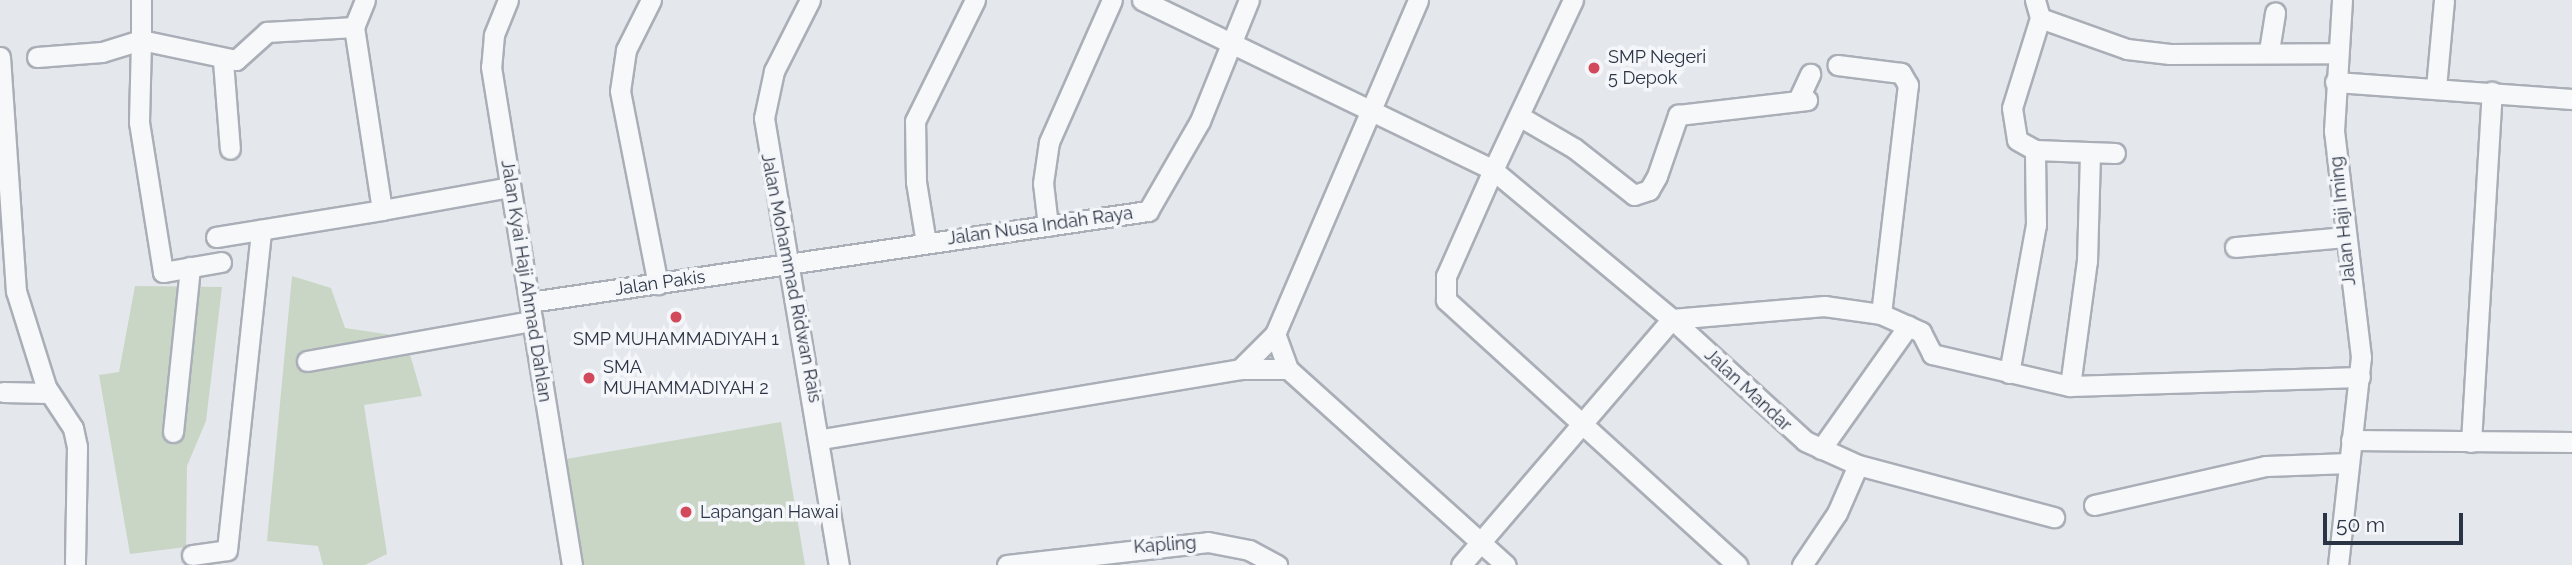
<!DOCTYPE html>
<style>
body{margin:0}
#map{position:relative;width:2572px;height:565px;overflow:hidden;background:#e4e7ec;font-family:Raleway,sans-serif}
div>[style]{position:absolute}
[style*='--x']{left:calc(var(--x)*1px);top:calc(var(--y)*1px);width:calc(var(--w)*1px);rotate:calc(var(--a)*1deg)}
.green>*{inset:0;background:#c9d6c5}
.roads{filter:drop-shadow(2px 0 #a9aeb7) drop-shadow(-2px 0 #a9aeb7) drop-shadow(0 2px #a9aeb7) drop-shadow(0 -2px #a9aeb7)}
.street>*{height:19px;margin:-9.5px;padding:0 9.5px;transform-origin:9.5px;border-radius:9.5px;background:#f7f8fa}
.dots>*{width:19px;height:19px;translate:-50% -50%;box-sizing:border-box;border:4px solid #f4f6f9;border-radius:50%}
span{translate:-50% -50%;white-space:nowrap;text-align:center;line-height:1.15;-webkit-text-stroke:7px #f4f6f9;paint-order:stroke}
.poi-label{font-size:18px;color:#2b3445}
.left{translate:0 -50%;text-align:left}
.street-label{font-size:18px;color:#2b3445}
.scale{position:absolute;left:2323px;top:513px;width:140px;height:32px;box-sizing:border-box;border:4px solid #2b3445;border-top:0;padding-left:9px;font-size:21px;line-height:24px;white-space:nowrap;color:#2b3445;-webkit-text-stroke:5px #f4f6f9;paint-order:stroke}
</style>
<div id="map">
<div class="green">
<i style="clip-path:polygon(292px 276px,331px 288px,345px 328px,405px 337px,422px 396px,364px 405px,387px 554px,365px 565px,323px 565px,318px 546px,267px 541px)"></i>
<i style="clip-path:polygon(135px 286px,222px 287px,206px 421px,187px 466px,186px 547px,130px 554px,99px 375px,119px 372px)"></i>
<i style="clip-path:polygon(781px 422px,805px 565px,584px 565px,566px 459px)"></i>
</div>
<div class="roads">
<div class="street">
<i style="--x:365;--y:0;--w:29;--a:112"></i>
<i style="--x:354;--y:27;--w:185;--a:81.3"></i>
<i style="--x:382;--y:210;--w:130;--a:-10.2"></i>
<i style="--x:508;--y:0;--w:38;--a:112"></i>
<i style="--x:494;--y:35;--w:32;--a:95"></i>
<i style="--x:491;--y:67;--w:505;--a:80.76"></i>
<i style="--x:651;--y:0;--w:56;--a:116.6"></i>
<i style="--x:626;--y:50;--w:41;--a:98.3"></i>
<i style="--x:620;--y:91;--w:197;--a:78.9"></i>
<i style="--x:810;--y:0;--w:80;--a:116.9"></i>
<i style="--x:774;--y:71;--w:48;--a:102"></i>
<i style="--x:764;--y:118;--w:453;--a:80.5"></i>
<i style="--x:1142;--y:0;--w:390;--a:25.8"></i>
<i style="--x:1493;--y:170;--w:116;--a:113.9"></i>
<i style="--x:1446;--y:276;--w:24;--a:90"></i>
<i style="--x:1446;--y:300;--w:394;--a:42.3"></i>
<i style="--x:1573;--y:0;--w:188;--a:115.2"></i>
<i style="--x:1493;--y:170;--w:233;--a:39.8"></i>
<i style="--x:1672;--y:319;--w:180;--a:42.5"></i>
<i style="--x:1805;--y:441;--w:58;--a:24.4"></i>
<i style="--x:1858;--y:465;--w:203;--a:14.9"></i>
<i style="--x:2035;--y:0;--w:19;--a:74"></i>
<i style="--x:2040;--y:18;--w:94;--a:107.3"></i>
<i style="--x:2012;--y:108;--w:32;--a:81"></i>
<i style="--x:2017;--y:140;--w:21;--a:29"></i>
<i style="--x:2035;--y:150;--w:80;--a:2.1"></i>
<i style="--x:2040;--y:18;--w:92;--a:19.6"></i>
<i style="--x:2127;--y:49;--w:43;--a:6.6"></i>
<i style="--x:2170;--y:54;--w:166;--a:-0.3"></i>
<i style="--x:2269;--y:51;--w:39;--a:-81"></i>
<i style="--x:0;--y:57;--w:235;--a:86.1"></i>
<i style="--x:16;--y:291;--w:101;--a:72.6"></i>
<i style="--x:46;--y:387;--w:49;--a:56.6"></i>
<i style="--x:73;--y:428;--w:19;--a:78"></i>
<i style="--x:77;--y:447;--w:118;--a:91"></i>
<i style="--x:37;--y:57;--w:65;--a:-4.4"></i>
<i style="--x:102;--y:52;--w:41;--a:-17.1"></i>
<i style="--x:141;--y:40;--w:40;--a:-90"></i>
<i style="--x:223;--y:61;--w:88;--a:85.5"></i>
<i style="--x:2335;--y:82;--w:238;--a:4.1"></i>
<i style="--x:2436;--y:88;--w:88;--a:-84.8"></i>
<i style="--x:1798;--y:100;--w:29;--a:-65"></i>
<i style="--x:1519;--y:116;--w:64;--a:30.2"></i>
<i style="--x:1574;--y:148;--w:76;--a:38.1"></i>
<i style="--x:1634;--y:195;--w:16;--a:-18"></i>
<i style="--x:1649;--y:190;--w:16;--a:-60"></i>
<i style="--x:1657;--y:176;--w:65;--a:-71"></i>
<i style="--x:1678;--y:115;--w:130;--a:-6.6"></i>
<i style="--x:1048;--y:226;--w:43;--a:-96.6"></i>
<i style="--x:1043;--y:183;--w:41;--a:-81.7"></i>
<i style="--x:1049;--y:142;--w:155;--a:-66.1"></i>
<i style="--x:216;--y:237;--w:168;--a:-9.2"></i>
<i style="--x:926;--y:243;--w:62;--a:-99.3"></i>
<i style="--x:916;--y:182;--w:61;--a:-90.9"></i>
<i style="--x:915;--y:121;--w:135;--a:-63.6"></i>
<i style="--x:2235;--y:247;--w:109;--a:-5.2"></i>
<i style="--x:221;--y:262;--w:59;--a:170.2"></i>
<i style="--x:163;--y:272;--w:152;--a:-99.1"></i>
<i style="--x:139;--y:122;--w:82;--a:-88.6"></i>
<i style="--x:141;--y:40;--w:97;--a:11.9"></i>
<i style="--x:236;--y:60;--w:42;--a:-42.1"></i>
<i style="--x:267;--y:32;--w:87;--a:-3.3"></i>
<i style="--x:530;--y:302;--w:625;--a:-8.38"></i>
<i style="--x:1148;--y:211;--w:104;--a:-60"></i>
<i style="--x:1200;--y:121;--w:131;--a:-68"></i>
<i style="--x:1881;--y:314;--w:44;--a:24.2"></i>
<i style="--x:1921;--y:332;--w:25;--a:63"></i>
<i style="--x:1932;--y:354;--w:142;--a:13.1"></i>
<i style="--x:2070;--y:386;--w:290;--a:-1.8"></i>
<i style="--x:307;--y:361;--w:229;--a:-10.1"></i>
<i style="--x:1240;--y:369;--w:49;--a:-45"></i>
<i style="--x:1288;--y:369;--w:293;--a:42"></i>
<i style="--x:2009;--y:373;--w:150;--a:-79.7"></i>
<i style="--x:2036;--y:225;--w:75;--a:-90.8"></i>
<i style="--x:2070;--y:386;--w:126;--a:-82.3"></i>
<i style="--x:2087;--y:261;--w:107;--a:-88.4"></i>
<i style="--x:3;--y:392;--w:46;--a:1.2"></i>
<i style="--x:173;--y:432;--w:166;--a:-84.1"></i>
<i style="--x:822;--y:439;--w:424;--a:-9.5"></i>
<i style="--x:1240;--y:369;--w:48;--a:0"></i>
<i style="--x:1288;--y:369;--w:37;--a:-110"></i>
<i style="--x:1275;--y:334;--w:363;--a:-66.8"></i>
<i style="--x:2351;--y:440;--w:221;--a:0.5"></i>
<i style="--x:2471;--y:442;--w:351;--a:-86.6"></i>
<i style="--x:1821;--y:449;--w:151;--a:-54.7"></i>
<i style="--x:2094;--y:505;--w:176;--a:-12.8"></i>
<i style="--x:2266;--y:466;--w:83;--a:-2.1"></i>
<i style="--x:192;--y:555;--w:35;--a:-8"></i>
<i style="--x:227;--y:550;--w:322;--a:-83.9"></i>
<i style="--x:1007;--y:565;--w:202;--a:-6.5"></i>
<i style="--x:1208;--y:542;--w:42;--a:11"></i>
<i style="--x:1249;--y:550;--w:32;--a:28"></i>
<i style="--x:1461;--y:565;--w:324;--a:-49.4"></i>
<i style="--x:1672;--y:319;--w:153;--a:-4.9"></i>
<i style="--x:1824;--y:306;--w:58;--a:8"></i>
<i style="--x:1881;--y:314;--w:231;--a:-83.3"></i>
<i style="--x:1908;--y:85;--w:14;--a:-120"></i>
<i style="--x:1901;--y:73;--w:64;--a:-172.8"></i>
<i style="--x:1802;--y:565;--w:63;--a:-56.1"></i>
<i style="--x:1837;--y:513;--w:52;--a:-66.4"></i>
<i style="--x:2338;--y:565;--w:209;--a:-83.7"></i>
<i style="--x:2361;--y:357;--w:228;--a:-96.8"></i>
<i style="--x:2334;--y:131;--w:131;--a:-86.5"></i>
</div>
</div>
<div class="dots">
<i style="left:1594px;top:68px;background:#d1495b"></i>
<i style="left:676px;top:317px;background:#d1495b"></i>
<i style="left:589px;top:378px;background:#d1495b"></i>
<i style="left:686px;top:512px;background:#d1495b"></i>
</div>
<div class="poi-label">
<span class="left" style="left:1608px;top:68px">SMP Negeri<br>5 Depok</span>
<span style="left:676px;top:339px">SMP MUHAMMADIYAH 1</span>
<span class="left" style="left:603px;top:378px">SMA<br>MUHAMMADIYAH 2</span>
<span class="left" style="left:700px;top:512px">Lapangan Hawai</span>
</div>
<div class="street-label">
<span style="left:2343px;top:221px;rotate:-96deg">Jalan Haji Iming</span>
<span style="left:1040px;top:226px;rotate:-8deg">Jalan Nusa Indah Raya</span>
<span style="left:791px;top:278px;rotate:79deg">Jalan Mohammad Ridwan Rais</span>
<span style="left:526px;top:281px;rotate:81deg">Jalan Kyai Haji Ahmad Dahlan</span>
<span style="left:660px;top:283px;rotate:-8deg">Jalan Pakis</span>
<span style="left:1748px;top:390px;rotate:43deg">Jalan Mandar</span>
<span style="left:1165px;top:545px;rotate:-4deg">Kapling</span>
</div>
<div class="scale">50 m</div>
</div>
